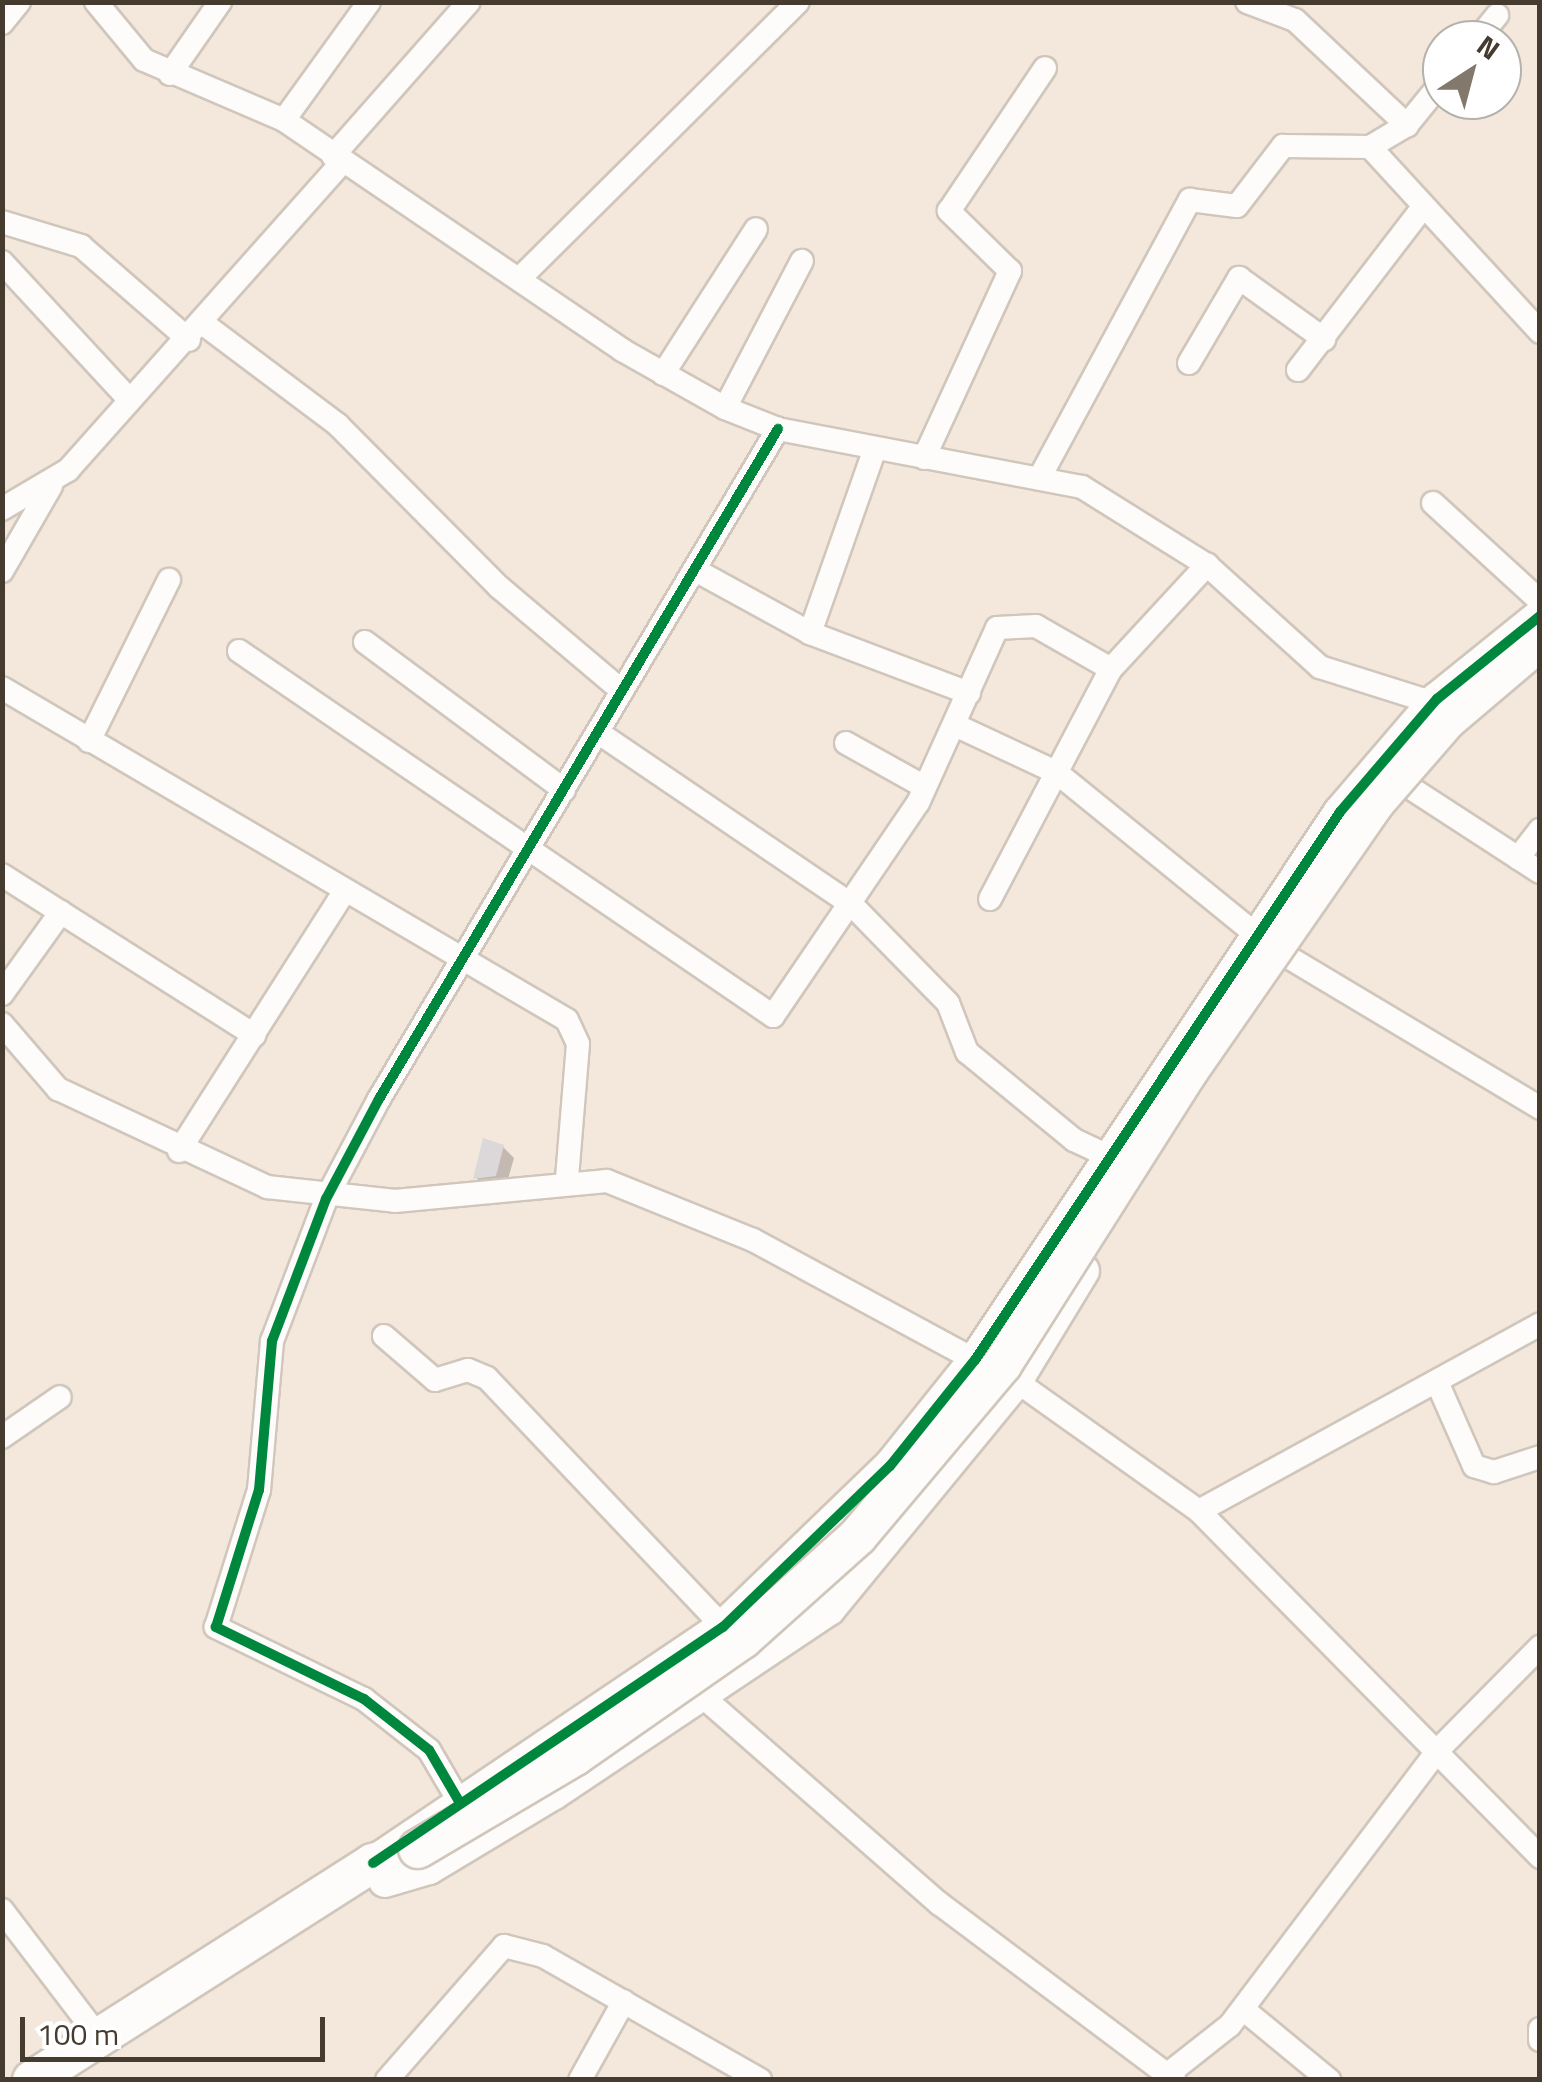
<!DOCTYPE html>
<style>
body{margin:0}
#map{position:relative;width:1542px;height:2082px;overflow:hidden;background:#f4e8dc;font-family:"Titillium Web",sans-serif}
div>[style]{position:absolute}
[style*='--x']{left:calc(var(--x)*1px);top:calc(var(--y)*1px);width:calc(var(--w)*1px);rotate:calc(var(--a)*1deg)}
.shadow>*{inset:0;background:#0003}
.building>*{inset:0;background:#dcd8d9}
.roads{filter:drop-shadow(2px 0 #d0c6bb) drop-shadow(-2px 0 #d0c6bb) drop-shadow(0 2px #d0c6bb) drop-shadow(0 -2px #d0c6bb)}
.street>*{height:22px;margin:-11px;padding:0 11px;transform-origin:11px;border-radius:11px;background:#fdfcfa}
.secondary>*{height:32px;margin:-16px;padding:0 16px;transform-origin:16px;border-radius:16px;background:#fdfcfa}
.primary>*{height:38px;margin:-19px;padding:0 19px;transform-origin:19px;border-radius:19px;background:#fdfcfa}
.bridges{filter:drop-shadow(2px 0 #d0c6bb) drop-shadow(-2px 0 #d0c6bb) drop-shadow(0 2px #d0c6bb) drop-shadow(0 -2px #d0c6bb)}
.primary-bridge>*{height:38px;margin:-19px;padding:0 19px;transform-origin:19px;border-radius:19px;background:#fdfcfa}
.cycleway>*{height:10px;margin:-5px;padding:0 5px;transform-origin:5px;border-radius:5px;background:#00873e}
span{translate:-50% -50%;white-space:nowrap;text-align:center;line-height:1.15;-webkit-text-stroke:9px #fff;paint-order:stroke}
.frame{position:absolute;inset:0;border:5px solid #453b2f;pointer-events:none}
.north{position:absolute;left:1422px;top:20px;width:100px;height:100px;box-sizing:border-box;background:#fff;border:2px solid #b5b1ac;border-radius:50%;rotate:36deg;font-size:28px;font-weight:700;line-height:40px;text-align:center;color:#453b2f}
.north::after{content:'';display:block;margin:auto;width:35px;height:45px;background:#82786c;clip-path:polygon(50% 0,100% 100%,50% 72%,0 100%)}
.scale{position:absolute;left:20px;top:2017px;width:305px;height:45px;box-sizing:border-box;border:5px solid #453b2f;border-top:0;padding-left:12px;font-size:30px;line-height:35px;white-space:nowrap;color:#453b2f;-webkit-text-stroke:8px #fff;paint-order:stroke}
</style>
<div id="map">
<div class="shadow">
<i style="clip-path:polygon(503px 1147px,514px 1158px,506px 1186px,487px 1188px,476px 1178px)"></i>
</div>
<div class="building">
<i style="clip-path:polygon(483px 1138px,504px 1145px,496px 1176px,473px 1179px)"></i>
</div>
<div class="roads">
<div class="street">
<i style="--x:96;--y:2;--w:75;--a:50.4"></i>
<i style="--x:144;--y:60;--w:152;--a:23.2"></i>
<i style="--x:284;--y:120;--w:409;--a:34.2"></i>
<i style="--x:622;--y:350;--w:118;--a:29.4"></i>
<i style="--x:725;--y:408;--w:57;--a:21.6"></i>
<i style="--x:778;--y:429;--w:309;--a:10.8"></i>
<i style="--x:1082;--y:487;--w:147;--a:32"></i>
<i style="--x:1207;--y:565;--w:152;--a:42.1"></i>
<i style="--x:1320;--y:667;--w:130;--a:17.5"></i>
<i style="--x:1247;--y:2;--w:51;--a:20.6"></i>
<i style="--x:1295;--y:20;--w:154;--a:43.2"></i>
<i style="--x:2;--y:23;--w:27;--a:-51"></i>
<i style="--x:1477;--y:40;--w:32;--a:-51"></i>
<i style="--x:170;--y:74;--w:88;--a:-55.2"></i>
<i style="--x:284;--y:120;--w:145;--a:-54.2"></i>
<i style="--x:1370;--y:147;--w:251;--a:47.4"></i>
<i style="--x:333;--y:156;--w:205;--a:-48.6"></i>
<i style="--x:2;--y:222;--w:83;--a:16.9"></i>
<i style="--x:81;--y:246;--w:143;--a:41"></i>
<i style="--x:2;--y:262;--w:187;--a:47.2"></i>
<i style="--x:521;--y:277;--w:390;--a:-44.8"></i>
<i style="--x:205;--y:325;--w:166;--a:36.9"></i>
<i style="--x:338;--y:425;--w:228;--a:45.2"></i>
<i style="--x:499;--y:587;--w:161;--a:40.2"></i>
<i style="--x:1189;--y:363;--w:99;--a:-59.5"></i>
<i style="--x:1239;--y:278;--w:105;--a:35.7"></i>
<i style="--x:1298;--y:370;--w:205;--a:-52.5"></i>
<i style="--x:663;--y:374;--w:172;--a:-57.3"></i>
<i style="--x:725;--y:408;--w:166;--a:-62.4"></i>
<i style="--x:924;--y:458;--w:206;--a:-65.3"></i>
<i style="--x:1010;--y:271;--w:86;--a:-135.5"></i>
<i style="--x:949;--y:211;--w:172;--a:-56.1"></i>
<i style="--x:1041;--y:475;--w:313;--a:-61.6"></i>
<i style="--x:1190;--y:200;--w:47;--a:7.3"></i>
<i style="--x:1237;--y:206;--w:76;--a:-52.5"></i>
<i style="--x:1283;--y:146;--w:87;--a:0.7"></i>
<i style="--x:1370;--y:147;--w:43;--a:-30.7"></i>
<i style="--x:1407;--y:125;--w:55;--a:-50.9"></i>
<i style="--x:1433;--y:503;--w:145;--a:42.5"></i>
<i style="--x:2;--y:509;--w:77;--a:-30.6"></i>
<i style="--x:68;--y:470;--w:412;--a:-48.3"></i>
<i style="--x:695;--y:570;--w:131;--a:28.7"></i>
<i style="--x:810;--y:633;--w:170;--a:20.7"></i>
<i style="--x:2;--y:571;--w:98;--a:-60"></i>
<i style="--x:810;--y:633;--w:196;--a:-70.6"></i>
<i style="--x:365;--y:642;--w:248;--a:36.6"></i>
<i style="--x:239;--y:651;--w:647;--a:34.35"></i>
<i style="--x:773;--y:1016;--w:258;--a:-55.8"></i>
<i style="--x:918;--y:803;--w:192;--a:-65.7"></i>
<i style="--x:997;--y:628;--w:39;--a:-3"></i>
<i style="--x:1036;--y:626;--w:86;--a:29.8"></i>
<i style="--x:2;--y:688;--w:655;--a:30.44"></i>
<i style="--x:567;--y:1020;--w:26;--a:65"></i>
<i style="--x:578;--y:1044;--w:135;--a:94.7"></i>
<i style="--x:955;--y:725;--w:111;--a:25"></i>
<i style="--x:1056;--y:772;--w:255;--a:39.1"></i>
<i style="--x:599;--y:733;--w:306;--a:34.2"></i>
<i style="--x:852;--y:905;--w:137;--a:45.6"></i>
<i style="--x:948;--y:1003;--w:53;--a:68.8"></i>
<i style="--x:967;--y:1052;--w:139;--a:39.4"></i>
<i style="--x:1074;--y:1140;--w:38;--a:25"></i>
<i style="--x:89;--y:741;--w:180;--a:-63.6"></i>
<i style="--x:846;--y:743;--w:90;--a:29.1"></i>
<i style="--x:1409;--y:787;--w:156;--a:33"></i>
<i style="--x:1518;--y:858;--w:36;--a:-52"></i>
<i style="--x:2;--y:875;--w:299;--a:32.4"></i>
<i style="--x:990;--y:899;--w:260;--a:-62.3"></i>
<i style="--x:1111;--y:669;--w:142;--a:-47.3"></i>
<i style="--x:1288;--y:957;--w:294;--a:30.9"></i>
<i style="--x:2;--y:994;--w:101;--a:-54.3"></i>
<i style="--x:2;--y:1024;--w:86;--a:49.3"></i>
<i style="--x:58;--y:1089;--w:231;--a:25.1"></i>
<i style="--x:267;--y:1187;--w:129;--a:6.2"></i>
<i style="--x:395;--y:1201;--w:213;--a:-5.4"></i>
<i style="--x:607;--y:1181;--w:157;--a:22"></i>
<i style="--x:753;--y:1240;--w:252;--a:28.4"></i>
<i style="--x:179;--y:1151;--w:307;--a:-57.5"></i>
<i style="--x:384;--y:1336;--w:67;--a:40.8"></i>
<i style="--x:435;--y:1380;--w:34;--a:-17"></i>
<i style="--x:468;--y:1370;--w:21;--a:23"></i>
<i style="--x:487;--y:1378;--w:343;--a:46.5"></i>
<i style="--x:1016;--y:1381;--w:224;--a:35.4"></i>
<i style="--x:1199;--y:1511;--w:486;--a:45.4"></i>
<i style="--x:1437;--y:1382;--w:92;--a:66.2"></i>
<i style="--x:1474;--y:1466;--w:21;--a:17"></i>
<i style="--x:1494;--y:1472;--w:48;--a:-18.1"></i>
<i style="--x:2;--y:1437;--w:70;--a:-34.6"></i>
<i style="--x:1199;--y:1511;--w:389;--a:-28.7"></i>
<i style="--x:702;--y:1696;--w:316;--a:41.2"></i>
<i style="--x:940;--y:1904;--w:293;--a:36.9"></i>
<i style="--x:460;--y:1803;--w:61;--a:-120.3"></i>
<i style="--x:429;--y:1750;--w:83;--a:-141.9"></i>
<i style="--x:364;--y:1699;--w:165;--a:-154.1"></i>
<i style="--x:216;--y:1627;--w:144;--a:-72.6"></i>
<i style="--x:259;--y:1490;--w:150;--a:-85"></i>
<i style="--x:272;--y:1341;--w:152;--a:-69.2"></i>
<i style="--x:326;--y:1199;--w:113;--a:-62.1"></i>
<i style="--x:379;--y:1099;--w:780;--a:-59.23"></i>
<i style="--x:2;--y:1910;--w:158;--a:52.7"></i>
<i style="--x:1243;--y:2009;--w:112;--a:39.5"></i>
<i style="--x:1540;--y:2029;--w:11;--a:90"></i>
<i style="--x:1168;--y:2074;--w:79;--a:-38.3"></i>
<i style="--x:1230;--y:2025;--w:346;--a:-52.9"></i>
<i style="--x:1439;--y:1749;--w:144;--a:-45.3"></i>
<i style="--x:387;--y:2080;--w:178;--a:-48.9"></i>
<i style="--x:504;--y:1946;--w:40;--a:14.4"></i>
<i style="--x:543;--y:1956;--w:250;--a:29.7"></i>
<i style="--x:580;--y:2080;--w:90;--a:-60.9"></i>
</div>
<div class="secondary">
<i style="--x:377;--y:1860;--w:417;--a:-34"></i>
<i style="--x:723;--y:1627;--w:232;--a:-44"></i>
<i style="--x:890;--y:1466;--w:136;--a:-51.3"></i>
<i style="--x:975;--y:1360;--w:658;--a:-56.33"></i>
<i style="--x:1340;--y:812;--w:149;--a:-49.4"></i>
<i style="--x:1437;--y:699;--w:132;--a:-38.9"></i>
<i style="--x:385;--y:1881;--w:46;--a:-16.5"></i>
<i style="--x:429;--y:1868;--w:146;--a:-31"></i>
<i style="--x:554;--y:1793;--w:331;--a:-33.8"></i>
<i style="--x:829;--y:1609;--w:295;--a:-50.6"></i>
<i style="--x:1016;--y:1381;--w:129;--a:-58.7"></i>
</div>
<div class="primary">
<i style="--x:32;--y:2080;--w:404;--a:-32.5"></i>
<i style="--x:373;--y:1863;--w:47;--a:-17.3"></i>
</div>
</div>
<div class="bridges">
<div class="primary-bridge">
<i style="--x:418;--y:1849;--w:182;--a:-30.6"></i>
<i style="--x:575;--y:1756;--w:205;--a:-34.9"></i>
<i style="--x:743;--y:1639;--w:154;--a:-41.8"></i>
<i style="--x:858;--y:1536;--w:224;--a:-49.9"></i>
<i style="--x:1002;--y:1365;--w:347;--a:-57.6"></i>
<i style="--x:1188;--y:1072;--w:326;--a:-55.2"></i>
<i style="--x:1374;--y:804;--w:111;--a:-49"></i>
<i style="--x:1447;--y:720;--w:122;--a:-40.3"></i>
</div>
</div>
<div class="cycleway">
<i style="--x:460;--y:1803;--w:61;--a:-120.3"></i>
<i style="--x:429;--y:1750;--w:83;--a:-141.9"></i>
<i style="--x:364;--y:1699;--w:165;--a:-154.1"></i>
<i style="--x:216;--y:1627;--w:144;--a:-72.6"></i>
<i style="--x:259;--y:1490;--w:150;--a:-85"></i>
<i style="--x:272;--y:1341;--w:152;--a:-69.2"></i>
<i style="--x:326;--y:1199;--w:113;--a:-62.1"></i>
<i style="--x:379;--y:1099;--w:780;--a:-59.23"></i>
<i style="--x:373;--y:1863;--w:422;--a:-34"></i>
<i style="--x:723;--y:1627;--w:232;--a:-44"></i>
<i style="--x:890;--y:1466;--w:136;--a:-51.3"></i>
<i style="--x:975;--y:1360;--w:658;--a:-56.33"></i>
<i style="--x:1340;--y:812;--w:149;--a:-49.4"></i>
<i style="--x:1437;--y:699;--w:132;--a:-38.9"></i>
</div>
<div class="frame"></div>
<div class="north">N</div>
<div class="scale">100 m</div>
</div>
